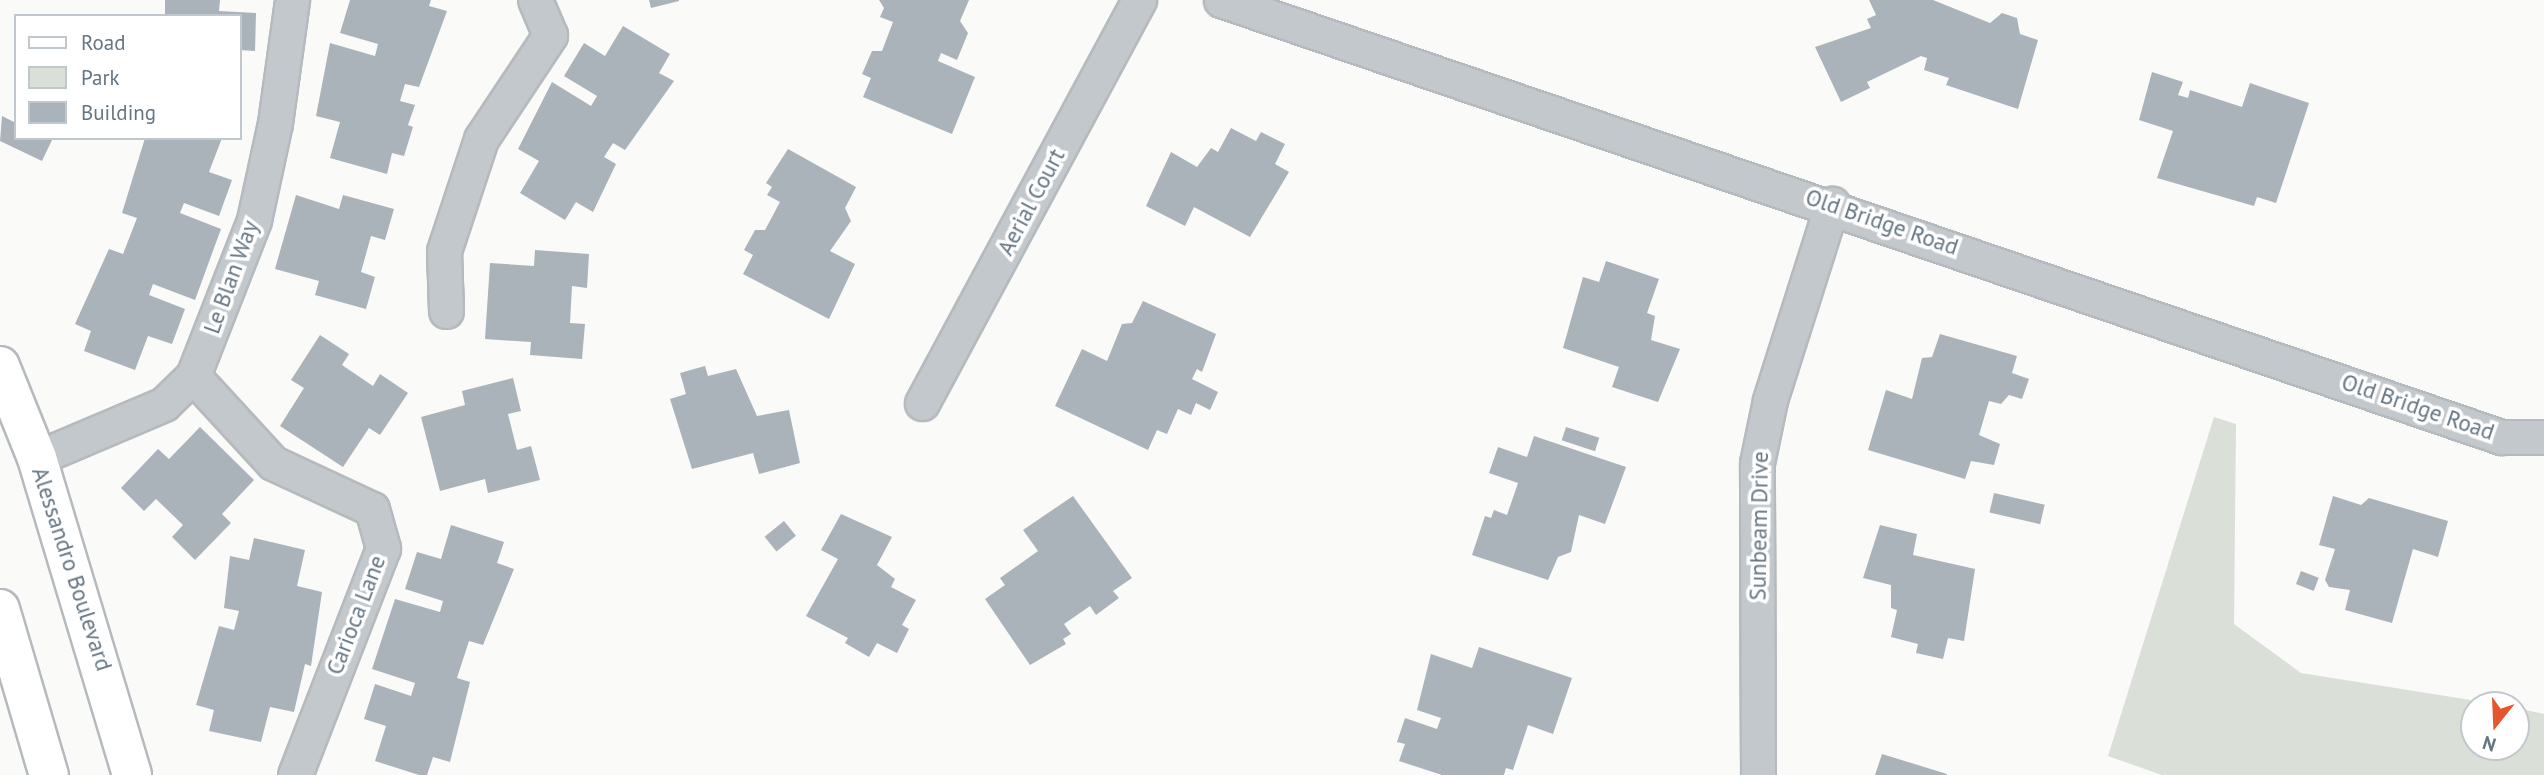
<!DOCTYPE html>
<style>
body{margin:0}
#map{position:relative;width:2544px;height:775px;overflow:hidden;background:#fafaf8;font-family:"PT Sans",sans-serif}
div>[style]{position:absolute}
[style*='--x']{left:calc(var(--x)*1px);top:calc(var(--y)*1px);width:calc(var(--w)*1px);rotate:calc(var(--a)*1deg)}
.green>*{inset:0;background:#dadfd7}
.building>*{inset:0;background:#aab3b9;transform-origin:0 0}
.roads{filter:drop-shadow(2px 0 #b5babe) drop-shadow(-2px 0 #b5babe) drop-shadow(0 2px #b5babe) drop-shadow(0 -2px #b5babe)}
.street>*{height:33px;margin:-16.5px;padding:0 16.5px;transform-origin:16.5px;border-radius:16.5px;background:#c3c8cc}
.primary>*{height:38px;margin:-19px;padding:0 19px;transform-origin:19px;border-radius:19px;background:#fff}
span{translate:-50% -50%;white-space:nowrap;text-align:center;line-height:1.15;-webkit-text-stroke:7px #fff;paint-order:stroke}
.street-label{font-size:23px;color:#657683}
.legend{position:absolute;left:14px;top:14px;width:228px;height:126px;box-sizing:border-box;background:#fff;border:2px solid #c1c8cd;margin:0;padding:9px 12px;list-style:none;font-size:21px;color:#657683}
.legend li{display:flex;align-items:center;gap:14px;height:35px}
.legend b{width:35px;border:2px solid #c1c8cd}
.north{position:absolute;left:2460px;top:691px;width:70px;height:70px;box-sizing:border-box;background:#fff;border:2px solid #c1c8cd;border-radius:50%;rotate:198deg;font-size:19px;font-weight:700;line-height:28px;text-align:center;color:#657683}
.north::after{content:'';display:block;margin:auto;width:24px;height:32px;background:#e4572e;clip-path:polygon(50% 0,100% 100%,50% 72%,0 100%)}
</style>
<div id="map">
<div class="green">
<i style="clip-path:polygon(2214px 417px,2236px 424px,2234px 624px,2301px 673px,2502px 705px,2474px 705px,2474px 747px,2516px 747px,2516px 708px,2544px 714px,2544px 775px,2162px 775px,2108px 756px)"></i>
</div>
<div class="building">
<i style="clip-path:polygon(165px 0,220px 0,219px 11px,256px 13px,255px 51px,240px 50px,240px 16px,165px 16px)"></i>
<i style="clip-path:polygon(350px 0,431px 0,429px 6px,447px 11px,419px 87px,405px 84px,400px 101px,415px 105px,408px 125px,413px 127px,404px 156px,392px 153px,387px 174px,330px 158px,340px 122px,316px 116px,330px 43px,375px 56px,378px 44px,340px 33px)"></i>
<i style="clip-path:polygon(649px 0,679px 0,679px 1px,651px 8px)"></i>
<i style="clip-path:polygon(879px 0,969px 0,960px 21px,968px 33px,957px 60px,941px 53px,938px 61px,975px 77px,952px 134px,863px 97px,871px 78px,862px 74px,872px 51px,882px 51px,893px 22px,880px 17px,884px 8px)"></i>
<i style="clip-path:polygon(1869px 0,1933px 0,1990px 23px,2002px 13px,2017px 18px,2020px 34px,2038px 40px,2018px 109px,1946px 85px,1949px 78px,1924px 70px,1927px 58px,1921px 56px,1867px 82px,1870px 88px,1841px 102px,1815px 47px,1871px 28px,1867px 19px,1876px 15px)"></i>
<i style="clip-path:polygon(623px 26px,670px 54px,659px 73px,674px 81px,625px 150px,613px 143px,604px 157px,616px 164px,593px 212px,576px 202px,565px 220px,520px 193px,539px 161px,518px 149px,552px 82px,591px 106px,597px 96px,564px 76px,584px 43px,605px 56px)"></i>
<i style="clip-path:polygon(2152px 72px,2183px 82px,2178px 95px,2188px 98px,2190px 90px,2242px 107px,2250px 83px,2309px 103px,2276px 203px,2257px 197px,2254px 206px,2157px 178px,2173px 131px,2139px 120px)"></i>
<i style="clip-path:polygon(2px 116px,16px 123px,16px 138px,52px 140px,42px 161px,0 141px)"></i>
<i style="clip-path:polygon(1231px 128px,1256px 141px,1261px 132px,1285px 144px,1275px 164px,1289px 172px,1250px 237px,1194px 207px,1185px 226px,1146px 206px,1171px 152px,1197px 167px,1211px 148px,1218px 152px)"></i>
<i style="clip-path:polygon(145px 138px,222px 138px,209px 172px,232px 180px,219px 216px,184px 203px,180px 213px,221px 229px,195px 300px,153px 284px,149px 295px,185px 309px,172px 344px,148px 336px,135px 370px,84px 351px,91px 331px,75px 324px,109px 249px,123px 254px,137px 218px,122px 213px)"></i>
<i style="clip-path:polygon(788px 149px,856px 187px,845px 208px,851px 221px,830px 251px,855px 264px,829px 319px,743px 274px,753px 255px,744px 250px,755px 230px,765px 230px,780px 202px,767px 195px,772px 187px,766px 183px)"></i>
<i style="clip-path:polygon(296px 195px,339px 209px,343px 195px,394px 209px,385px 240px,371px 236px,361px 272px,375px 277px,366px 309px,315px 295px,319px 281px,275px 269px)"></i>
<i style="clip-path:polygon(535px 250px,589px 254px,587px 288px,572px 286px,570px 323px,585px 324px,582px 359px,530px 355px,531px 342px,485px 339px,490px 263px,534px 266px)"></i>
<i style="clip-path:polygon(1606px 261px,1659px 279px,1647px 313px,1655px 316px,1651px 340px,1680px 349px,1658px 402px,1612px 387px,1619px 367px,1563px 348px,1583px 277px,1599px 282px)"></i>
<i style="clip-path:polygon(1143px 301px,1216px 334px,1202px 372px,1197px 369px,1192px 379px,1218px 392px,1210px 410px,1196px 403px,1191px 415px,1178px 409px,1167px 434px,1157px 430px,1148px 450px,1055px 406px,1082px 349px,1107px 361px,1122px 324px,1132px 323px)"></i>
<i style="clip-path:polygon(1940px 334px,2017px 356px,2012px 373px,2029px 379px,2022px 399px,2009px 395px,2001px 404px,1989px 401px,1979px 435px,2000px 444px,1994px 465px,1971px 461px,1965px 479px,1868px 450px,1886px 390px,1912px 399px,1922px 358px,1932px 357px)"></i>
<i style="clip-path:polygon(320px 335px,349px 354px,342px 365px,373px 386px,380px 374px,408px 393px,380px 435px,369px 428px,343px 467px,280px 426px,304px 388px,291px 380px)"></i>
<i style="clip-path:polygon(705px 366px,708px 376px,736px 369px,757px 416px,789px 410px,800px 463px,759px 474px,753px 453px,692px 469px,670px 399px,686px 394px,680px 373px)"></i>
<i style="clip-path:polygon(513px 378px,521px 411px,508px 414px,517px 450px,531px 446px,540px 480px,488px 493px,485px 479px,440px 491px,421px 417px,465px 405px,462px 391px)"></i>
<i style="clip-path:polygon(200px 427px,254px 480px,222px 514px,231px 523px,195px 560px,172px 537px,183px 525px,156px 499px,144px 511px,121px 488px,158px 449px,169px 459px)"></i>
<i style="left:1566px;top:427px;width:35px;height:14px;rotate:18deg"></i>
<i style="clip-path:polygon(1534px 436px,1626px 467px,1605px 524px,1579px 515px,1571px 552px,1558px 557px,1548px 580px,1472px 555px,1485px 516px,1491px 518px,1494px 510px,1507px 515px,1518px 483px,1489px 473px,1498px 447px,1527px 457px)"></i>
<i style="left:1994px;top:493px;width:52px;height:20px;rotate:13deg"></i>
<i style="clip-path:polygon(1073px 496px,1132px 578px,1113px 591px,1119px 598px,1096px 615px,1090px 606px,1064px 624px,1071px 634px,1063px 639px,1066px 644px,1030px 665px,985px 599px,1005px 585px,1000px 578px,1038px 551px,1023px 530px)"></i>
<i style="clip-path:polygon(2333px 496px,2361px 505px,2369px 498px,2448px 521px,2438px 557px,2413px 549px,2392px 623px,2345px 610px,2350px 590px,2329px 587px,2325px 580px,2335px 549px,2319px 545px)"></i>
<i style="clip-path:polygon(841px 514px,892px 537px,877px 565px,895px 579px,891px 587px,916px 600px,902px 625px,909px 629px,897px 653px,877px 643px,869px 657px,845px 643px,848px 638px,806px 616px,838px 559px,821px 550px)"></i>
<i style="left:784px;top:521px;width:19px;height:25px;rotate:51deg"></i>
<i style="clip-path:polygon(451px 525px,504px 542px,497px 563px,514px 569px,483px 645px,469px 641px,457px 678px,470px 682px,450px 762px,433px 757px,427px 775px,419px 775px,375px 761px,386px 726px,364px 719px,375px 684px,411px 696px,415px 683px,372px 669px,395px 599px,440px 612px,443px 601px,405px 589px,417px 552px,441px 559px)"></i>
<i style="clip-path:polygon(1880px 525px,1917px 534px,1913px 555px,1975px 569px,1964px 641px,1948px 638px,1943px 659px,1916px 653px,1918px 644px,1891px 637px,1897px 610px,1891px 608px,1891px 585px,1863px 578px)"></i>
<i style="clip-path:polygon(254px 538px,305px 550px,297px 586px,322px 592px,311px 666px,305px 664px,294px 712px,270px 707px,261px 742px,209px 731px,214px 710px,196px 705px,219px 626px,234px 630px,239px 611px,224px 608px,230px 556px,249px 560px)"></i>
<i style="left:2301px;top:571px;width:19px;height:14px;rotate:21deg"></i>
<i style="clip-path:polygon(1479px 647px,1572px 678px,1553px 734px,1528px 725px,1513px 770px,1506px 768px,1504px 775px,1442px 775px,1399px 761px,1405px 744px,1397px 742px,1405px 718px,1437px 729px,1441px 718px,1417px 710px,1431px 654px,1472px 668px)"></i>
<i style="clip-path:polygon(1882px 754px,1947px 774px,1947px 775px,1875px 775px)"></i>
</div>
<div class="roads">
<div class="street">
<i style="--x:1221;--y:0;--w:1353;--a:18.85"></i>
<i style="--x:2501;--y:437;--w:43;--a:0"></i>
<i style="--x:446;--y:311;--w:60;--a:-91.9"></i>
<i style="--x:444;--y:251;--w:118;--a:-71.7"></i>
<i style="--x:481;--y:139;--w:125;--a:-56.4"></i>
<i style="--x:550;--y:35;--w:38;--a:-113"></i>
<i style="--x:193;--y:376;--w:118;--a:47.4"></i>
<i style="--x:273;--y:463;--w:109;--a:24.9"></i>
<i style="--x:372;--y:509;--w:41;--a:74.2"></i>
<i style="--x:383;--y:548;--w:243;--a:111.2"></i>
<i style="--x:922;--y:403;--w:458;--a:-61.7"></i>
<i style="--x:37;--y:458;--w:138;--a:-23"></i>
<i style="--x:164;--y:404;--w:40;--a:-44"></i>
<i style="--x:193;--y:376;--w:168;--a:-68.6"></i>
<i style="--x:254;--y:220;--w:99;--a:-77.8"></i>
<i style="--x:275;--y:123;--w:124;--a:-82.1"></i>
<i style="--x:1758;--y:775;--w:312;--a:-90.2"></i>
<i style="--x:1757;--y:463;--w:64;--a:-78.3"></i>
<i style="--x:1770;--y:400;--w:206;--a:-72.4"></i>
</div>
<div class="primary">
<i style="--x:0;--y:366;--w:99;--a:68.1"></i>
<i style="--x:37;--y:458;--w:331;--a:73.3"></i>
<i style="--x:0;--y:609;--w:173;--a:73.6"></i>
</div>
</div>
<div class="street-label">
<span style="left:1031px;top:202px;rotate:-62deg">Aerial Court</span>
<span style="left:1882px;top:222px;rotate:19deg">Old Bridge Road</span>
<span style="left:231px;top:277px;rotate:-70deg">Le Blan Way</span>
<span style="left:2418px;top:407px;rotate:19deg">Old Bridge Road</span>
<span style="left:1759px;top:526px;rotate:-89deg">Sunbeam Drive</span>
<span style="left:72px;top:569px;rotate:72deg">Alessandro Boulevard</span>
<span style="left:356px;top:615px;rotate:-69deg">Carioca Lane</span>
</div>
<ul class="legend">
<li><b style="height:9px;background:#fff"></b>Road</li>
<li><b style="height:19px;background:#dadfd7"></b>Park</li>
<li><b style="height:19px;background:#aab3b9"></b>Building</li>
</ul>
<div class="north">N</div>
</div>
